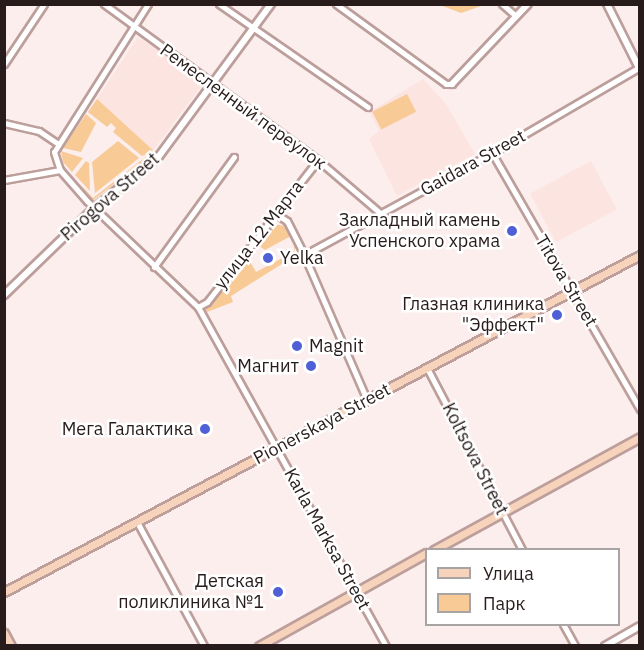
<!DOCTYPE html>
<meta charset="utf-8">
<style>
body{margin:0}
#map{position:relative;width:644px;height:650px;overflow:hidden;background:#fbeeed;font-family:"IBM Plex Sans",sans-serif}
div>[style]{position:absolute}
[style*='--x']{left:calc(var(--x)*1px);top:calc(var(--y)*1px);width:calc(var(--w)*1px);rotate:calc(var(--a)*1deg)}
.built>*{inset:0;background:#fce4e1;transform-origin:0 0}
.green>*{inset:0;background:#f8ca96;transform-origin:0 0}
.roads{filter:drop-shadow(2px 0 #bc9e9b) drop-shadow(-2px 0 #bc9e9b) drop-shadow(0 2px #bc9e9b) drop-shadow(0 -2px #bc9e9b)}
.minor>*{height:5px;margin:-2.5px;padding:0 2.5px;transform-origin:2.5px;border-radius:2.5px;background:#fff}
.tertiary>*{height:6px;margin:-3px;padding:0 3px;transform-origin:3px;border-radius:3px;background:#fff}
.secondary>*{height:7px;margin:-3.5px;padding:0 3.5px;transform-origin:3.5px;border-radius:3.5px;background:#f8d3bc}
.dots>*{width:16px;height:16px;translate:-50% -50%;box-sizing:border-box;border:3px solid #fff;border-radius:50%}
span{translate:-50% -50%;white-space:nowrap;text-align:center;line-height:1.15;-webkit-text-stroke:5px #fff;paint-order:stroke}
.street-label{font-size:18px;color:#271c1b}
.poi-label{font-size:18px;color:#271c1b}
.right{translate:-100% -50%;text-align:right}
.left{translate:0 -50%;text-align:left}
.frame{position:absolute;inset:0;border:6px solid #271c1b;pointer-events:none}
.legend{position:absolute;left:425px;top:548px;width:195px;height:78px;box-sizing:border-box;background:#fff;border:2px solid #a9a4a4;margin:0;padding:8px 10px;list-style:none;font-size:18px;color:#271c1b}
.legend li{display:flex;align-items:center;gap:12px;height:30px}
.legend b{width:30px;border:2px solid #a9a4a4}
</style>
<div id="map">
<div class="built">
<i style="clip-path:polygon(138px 37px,205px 81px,153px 151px,97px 99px)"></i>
<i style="clip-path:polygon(423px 79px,446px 104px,475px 154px,397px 196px,369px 139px,379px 131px,369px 112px)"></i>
<i style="left:591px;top:161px;width:55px;height:69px;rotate:62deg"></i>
</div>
<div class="green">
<i style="clip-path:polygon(440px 5px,484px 5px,461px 13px)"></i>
<i style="left:407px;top:94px;width:20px;height:39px;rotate:63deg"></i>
<i style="clip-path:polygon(97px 99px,155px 152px,92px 201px,81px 185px,93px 198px,152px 152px,142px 156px,113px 132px,116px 128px,111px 123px,107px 127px,88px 112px)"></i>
<i style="clip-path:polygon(86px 114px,96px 123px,81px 152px,63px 148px)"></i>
<i style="clip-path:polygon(118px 141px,139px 158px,95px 193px,92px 162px)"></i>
<i style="clip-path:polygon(61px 151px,83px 158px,72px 172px,63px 162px)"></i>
<i style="clip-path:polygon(86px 161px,89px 163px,90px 191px,75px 175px)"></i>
<i style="clip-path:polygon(274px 224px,284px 226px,291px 236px,265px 250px,255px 243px)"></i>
<i style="clip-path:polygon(296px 245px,293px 257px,231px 296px,233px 302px,207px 312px,205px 308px,251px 248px,255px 251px,249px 260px,256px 272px,288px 255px)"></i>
</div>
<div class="roads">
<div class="minor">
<i style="--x:104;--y:4;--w:265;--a:36.1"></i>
<i style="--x:318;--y:160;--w:82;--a:40.5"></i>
<i style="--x:148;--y:4;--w:175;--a:122.4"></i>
<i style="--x:54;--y:152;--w:19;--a:72"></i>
<i style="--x:60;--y:170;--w:41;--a:48.9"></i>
<i style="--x:87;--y:201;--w:153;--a:43.7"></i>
<i style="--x:219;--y:4;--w:181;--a:34.7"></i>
<i style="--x:336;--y:4;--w:136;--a:36"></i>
<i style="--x:446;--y:84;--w:6;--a:0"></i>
<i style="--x:502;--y:4;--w:18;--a:41"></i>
<i style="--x:4;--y:64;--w:72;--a:-56.3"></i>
<i style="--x:4;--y:123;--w:36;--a:13"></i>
<i style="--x:39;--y:131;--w:22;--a:34"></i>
<i style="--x:492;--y:153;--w:296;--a:60"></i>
<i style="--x:4;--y:180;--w:57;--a:-10.1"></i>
<i style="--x:275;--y:213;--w:14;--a:34"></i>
<i style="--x:287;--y:221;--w:38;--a:63"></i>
<i style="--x:304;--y:255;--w:158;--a:66.5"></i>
<i style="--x:304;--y:255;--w:214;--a:-28.5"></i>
<i style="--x:492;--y:153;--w:171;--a:-30.2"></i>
<i style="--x:154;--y:267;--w:136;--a:-54"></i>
<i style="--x:198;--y:307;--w:388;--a:61"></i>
<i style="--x:198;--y:307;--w:10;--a:-29"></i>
<i style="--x:207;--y:302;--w:180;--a:-52"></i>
<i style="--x:427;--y:368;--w:205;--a:62.4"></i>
<i style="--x:137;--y:522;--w:141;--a:61.6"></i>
<i style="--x:563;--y:624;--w:25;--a:61"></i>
</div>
<div class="tertiary">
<i style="--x:607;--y:4;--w:72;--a:63.4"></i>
<i style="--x:452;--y:84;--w:110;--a:-46.5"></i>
<i style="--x:4;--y:295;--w:125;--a:-44"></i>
<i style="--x:94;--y:208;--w:83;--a:-38.7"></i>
<i style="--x:159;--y:156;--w:189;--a:-53.6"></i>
<i style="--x:605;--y:646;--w:40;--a:-29.7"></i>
</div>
<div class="secondary">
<i style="--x:434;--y:550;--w:235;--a:-28.7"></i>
<i style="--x:4;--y:592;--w:720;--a:-27.92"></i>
<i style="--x:4;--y:633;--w:15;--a:62"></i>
<i style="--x:259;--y:646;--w:191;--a:-29.1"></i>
</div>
</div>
<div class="dots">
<i style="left:512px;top:231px;background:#4f5fd5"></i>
<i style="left:268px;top:258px;background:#4f5fd5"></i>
<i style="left:557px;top:315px;background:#4f5fd5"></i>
<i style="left:297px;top:346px;background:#4f5fd5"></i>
<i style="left:311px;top:366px;background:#4f5fd5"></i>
<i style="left:205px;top:429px;background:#4f5fd5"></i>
<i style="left:278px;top:592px;background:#4f5fd5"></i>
</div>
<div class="street-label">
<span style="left:243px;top:107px;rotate:36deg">Ремесленный переулок</span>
<span style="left:473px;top:163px;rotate:-29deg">Gaidara Street</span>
<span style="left:110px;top:197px;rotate:-41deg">Pirogova Street</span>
<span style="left:259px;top:235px;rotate:-52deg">улица 12 Марта</span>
<span style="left:566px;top:281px;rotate:59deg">Titova Street</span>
<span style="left:322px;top:424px;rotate:-28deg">Pionerskaya Street</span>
<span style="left:475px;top:459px;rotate:63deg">Koltsova Street</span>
<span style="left:327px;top:539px;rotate:61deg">Karla Marksa Street</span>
</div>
<div class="poi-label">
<span class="right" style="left:500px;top:231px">Закладный камень<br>Успенского храма</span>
<span class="left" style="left:280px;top:258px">Yelka</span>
<span class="right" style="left:544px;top:315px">Глазная клиника<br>"Эффект"</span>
<span class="left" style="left:309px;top:346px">Magnit</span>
<span class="right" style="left:299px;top:366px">Магнит</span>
<span class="right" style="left:193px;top:429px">Мега Галактика</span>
<span class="right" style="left:264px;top:592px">Детская<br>поликлиника №1</span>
</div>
<div class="frame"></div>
<ul class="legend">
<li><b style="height:8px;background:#f8d3bc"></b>Улица</li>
<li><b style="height:16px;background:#f8ca96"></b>Парк</li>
</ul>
</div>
